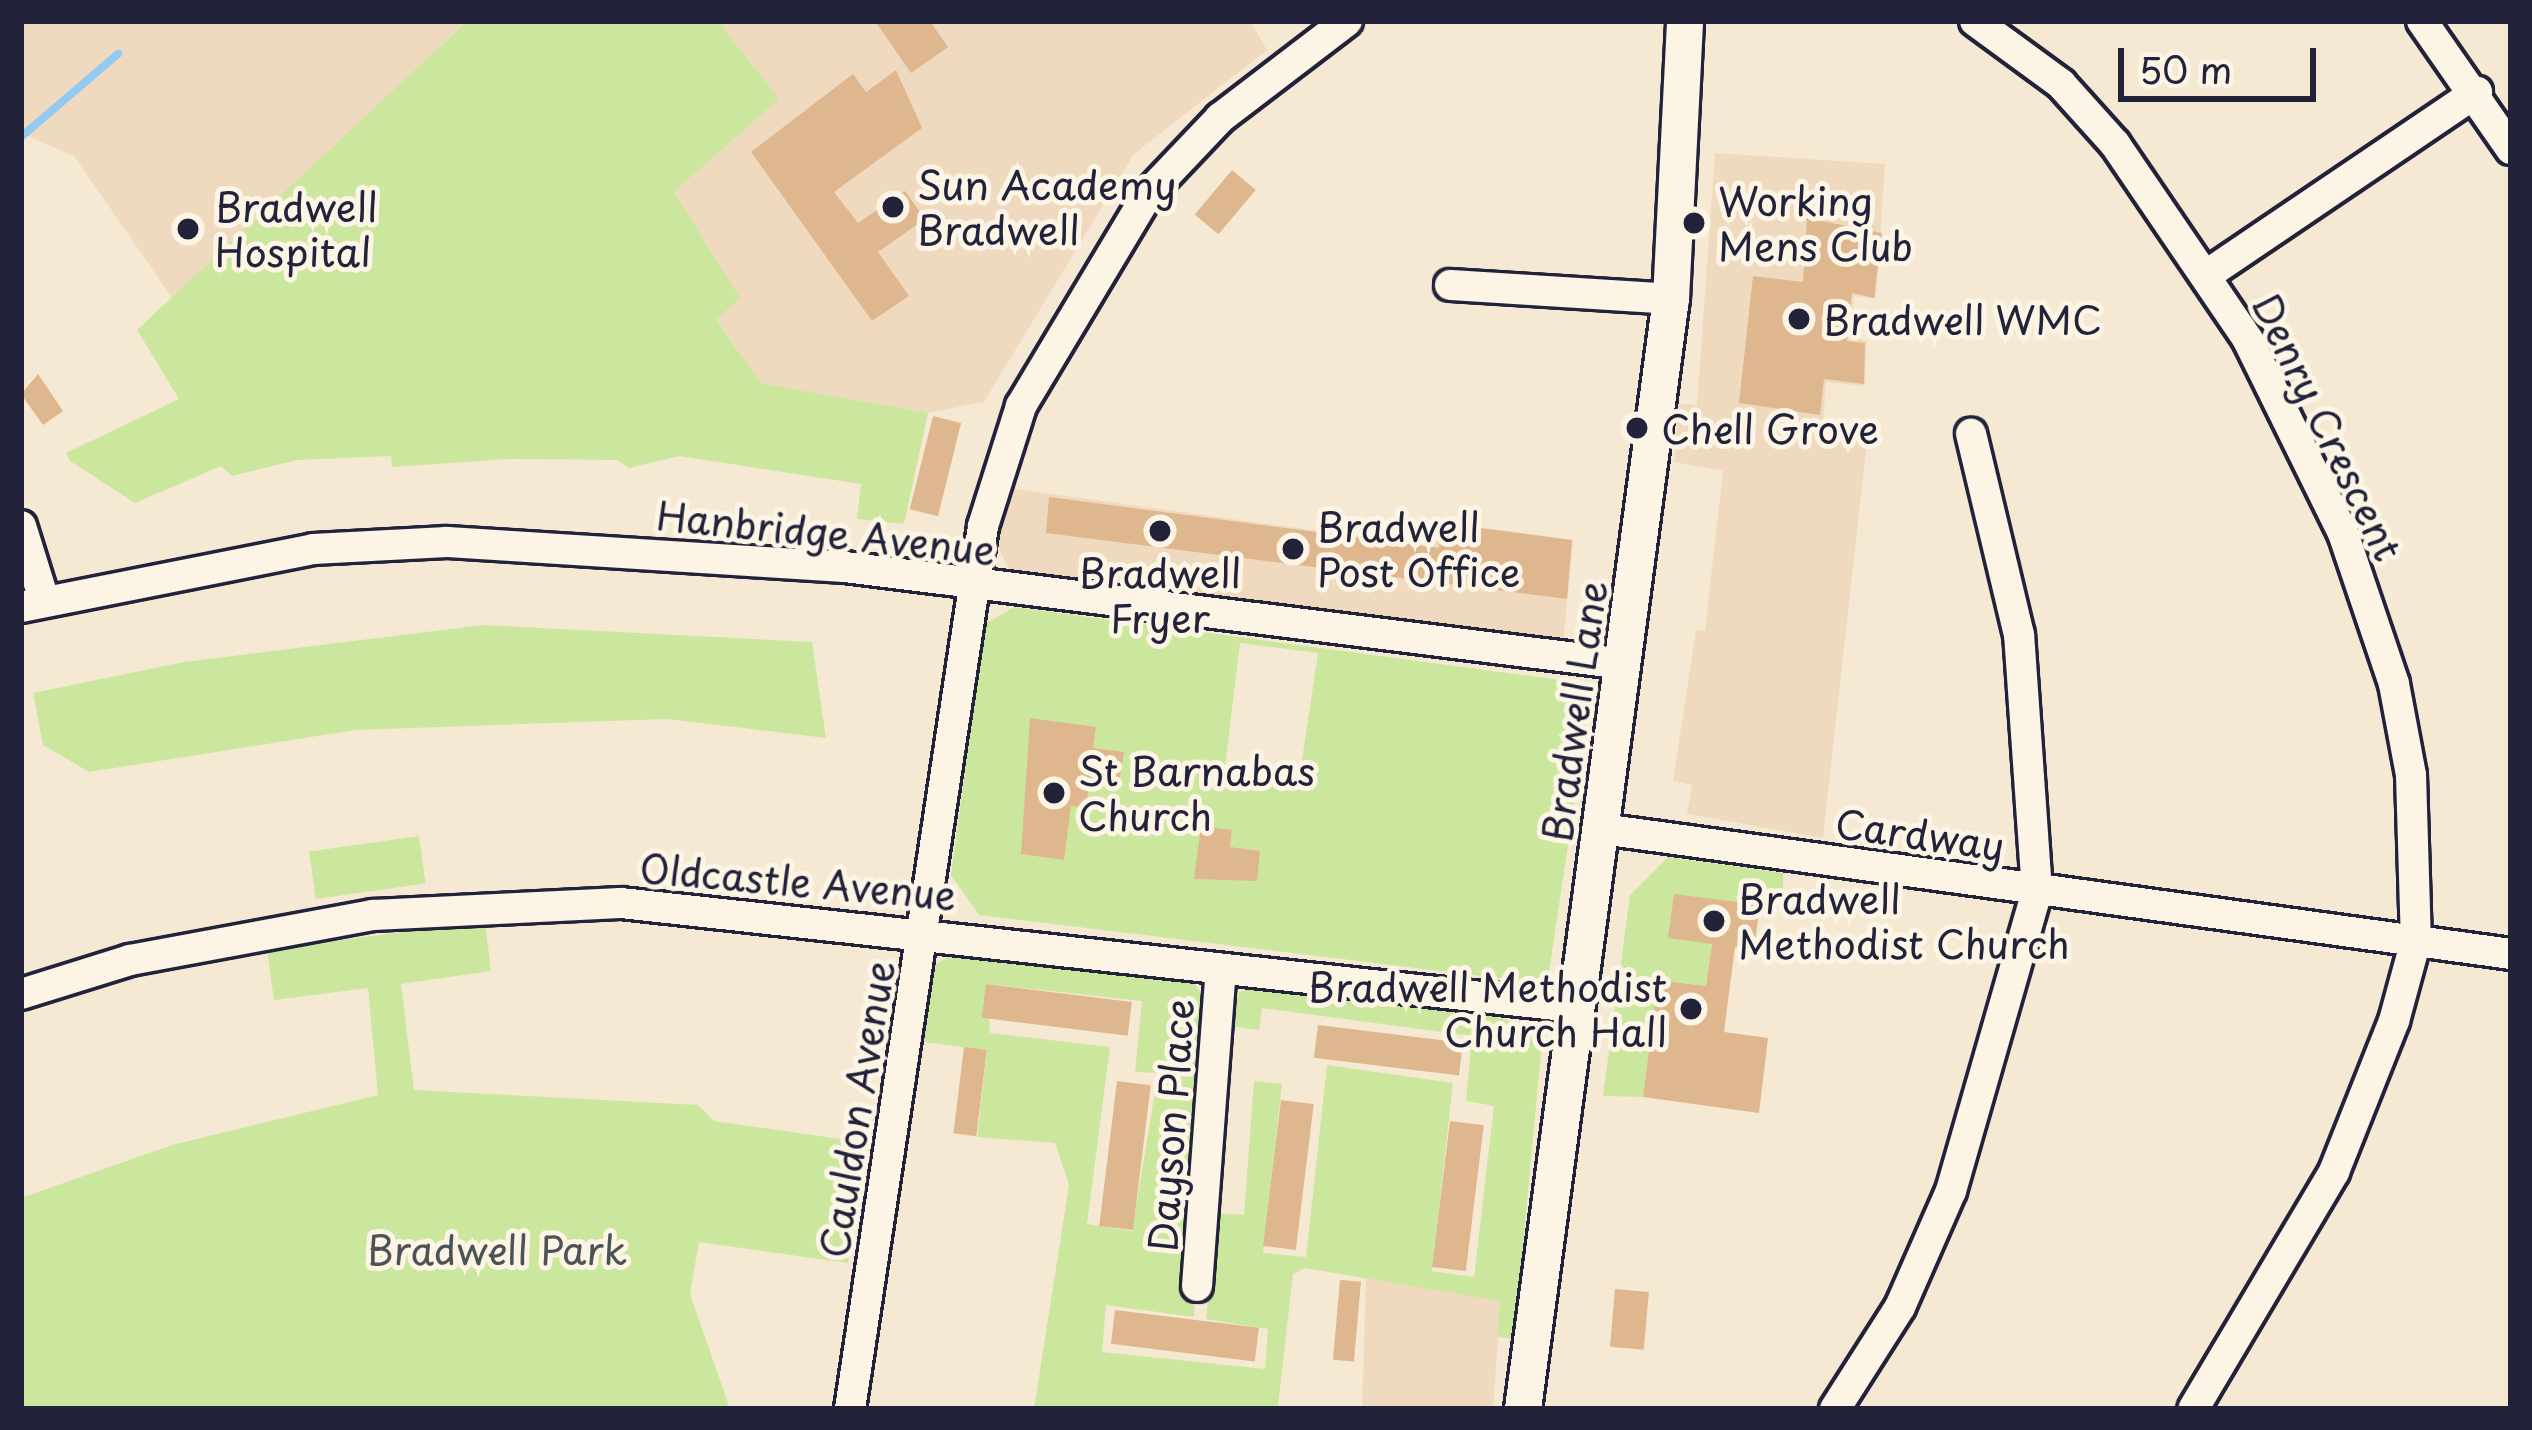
<!DOCTYPE html>
<style>
body{margin:0}
#map{position:relative;width:2532px;height:1430px;overflow:hidden;background:#f6e9d4;font-family:"Playpen Sans",sans-serif}
div>[style]{position:absolute}
[style*='--x']{left:calc(var(--x)*1px);top:calc(var(--y)*1px);width:calc(var(--w)*1px);rotate:calc(var(--a)*1deg)}
.built>*{inset:0;background:#efdabf}
.green>*{inset:0;background:#cbe79e;transform-origin:0 0}
.stream>*{height:8px;margin:-4px;padding:0 4px;transform-origin:4px;border-radius:4px;background:#92caf1}
.building>*{inset:0;background:#dfb78f;transform-origin:0 0}
.roads{filter:drop-shadow(3px 0 #22223b) drop-shadow(-3px 0 #22223b) drop-shadow(0 3px #22223b) drop-shadow(0 -3px #22223b)}
.minor>*{height:30px;margin:-15px;padding:0 15px;transform-origin:15px;border-radius:15px;background:#fcf5e5}
.tertiary>*{height:36px;margin:-18px;padding:0 18px;transform-origin:18px;border-radius:18px;background:#fcf5e5}
.dots>*{width:33px;height:33px;translate:-50% -50%;box-sizing:border-box;border:6px solid #fcf5e5;border-radius:50%}
span{translate:-50% -50%;white-space:nowrap;text-align:center;line-height:1.15;-webkit-text-stroke:10px #fcf5e5;paint-order:stroke}
.poi-label{font-size:39px;color:#22223b}
.left{translate:0 -50%;text-align:left}
.right{translate:-100% -50%;text-align:right}
.street-label{font-size:39px;color:#22223b}
.park-label{font-size:39px;color:#4c5354}
.frame{position:absolute;inset:0;border:24px solid #22223b;pointer-events:none}
.scale{position:absolute;left:2118px;top:48px;width:198px;height:54px;box-sizing:border-box;border:6px solid #22223b;border-top:0;padding-left:15px;font-size:36px;line-height:42px;white-space:nowrap;color:#22223b;-webkit-text-stroke:9px #fcf5e5;paint-order:stroke}
</style>
<div id="map">
<div class="built">
<i style="clip-path:polygon(21px 21px,466px 21px,175px 302px,74px 156px,21px 133px)"></i>
<i style="clip-path:polygon(718px 21px,1250px 21px,1267px 50px,1134px 154px,984px 402px,928px 413px,761px 383px,716px 319px,739px 297px,674px 192px,779px 99px)"></i>
<i style="clip-path:polygon(1715px 153px,1885px 164px,1876px 299px,1854px 296px,1850px 337px,1867px 341px,1865px 386px,1826px 382px,1823px 425px,1868px 433px,1823px 838px,1687px 814px,1692px 785px,1673px 781px,1696px 630px,1705px 631px,1723px 471px,1674px 462px,1679px 404px,1697px 405px)"></i>
<i style="clip-path:polygon(1002px 487px,1428px 546px,1441px 522px,1573px 540px,1563px 646px,1013px 576px,994px 540px)"></i>
<i style="clip-path:polygon(1366px 1278px,1501px 1299px,1493px 1409px,1362px 1409px)"></i>
</div>
<div class="green">
<i style="clip-path:polygon(467px 21px,718px 21px,779px 99px,674px 192px,740px 298px,716px 320px,761px 383px,928px 413px,904px 524px,857px 519px,861px 484px,679px 456px,629px 468px,617px 460px,511px 459px,392px 467px,391px 456px,297px 460px,232px 476px,221px 466px,135px 503px,70px 461px,66px 453px,179px 399px,137px 330px)"></i>
<i style="clip-path:polygon(evenodd,1014px 607px,1583px 683px,1590px 698px,1549px 972px,1539px 983px,979px 915px,951px 875px,985px 624px,1014px 607px,1240px 643px,1318px 653px,1298px 787px,1224px 776px,1240px 643px)"></i>
<i style="clip-path:polygon(483px 625px,812px 642px,826px 738px,667px 719px,355px 730px,89px 772px,43px 745px,33px 693px,184px 662px)"></i>
<i style="left:419px;top:836px;width:48px;height:111px;rotate:82deg"></i>
<i style="clip-path:polygon(1668px 857px,1783px 873px,1783px 890px,1712px 944px,1706px 986px,1659px 980px,1643px 1097px,1603px 1096px,1630px 895px)"></i>
<i style="clip-path:polygon(485px 921px,491px 971px,401px 984px,414px 1090px,698px 1105px,714px 1121px,868px 1143px,848px 1263px,699px 1242px,690px 1294px,730px 1409px,21px 1409px,21px 1198px,172px 1145px,378px 1095px,368px 988px,274px 1000px,267px 950px)"></i>
<i style="clip-path:polygon(evenodd,961px 949px,1190px 976px,1208px 1005px,1194px 1317px,1106px 1305px,1102px 1352px,1265px 1369px,1268px 1329px,1206px 1319px,1217px 1213px,1244px 1215px,1254px 1081px,1282px 1084px,1263px 1253px,1306px 1257px,1327px 1065px,1453px 1083px,1432px 1271px,1474px 1277px,1494px 1106px,1466px 1101px,1472px 1036px,1262px 1008px,1259px 1030px,1229px 1026px,1239px 993px,1252px 985px,1476px 1010px,1543px 1032px,1514px 1339px,1497px 1337px,1500px 1301px,1305px 1268px,1293px 1274px,1278px 1407px,1034px 1409px,1069px 1185px,1055px 1143px,977px 1137px,987px 1050px,923px 1042px,935px 965px,961px 949px,987px 984px,1142px 1001px,1135px 1072px,1158px 1073px,1132px 1231px,1087px 1224px,1110px 1047px,990px 1033px,987px 984px)"></i>
</div>
<div class="stream">
<i style="--x:21;--y:137;--w:128;--a:-40.6"></i>
</div>
<div class="building">
<i style="clip-path:polygon(875px 21px,930px 21px,948px 47px,911px 73px)"></i>
<i style="clip-path:polygon(896px 70px,922px 128px,834px 192px,858px 223px,905px 191px,925px 219px,878px 252px,909px 296px,872px 321px,751px 152px,853px 74px,866px 92px)"></i>
<i style="left:1232px;top:170px;width:31px;height:58px;rotate:40deg"></i>
<i style="clip-path:polygon(1807px 218px,1882px 233px,1874px 298px,1852px 293px,1847px 341px,1865px 343px,1864px 384px,1824px 379px,1820px 415px,1739px 403px,1753px 276px,1803px 282px)"></i>
<i style="clip-path:polygon(38px 374px,63px 411px,43px 425px,21px 394px)"></i>
<i style="left:933px;top:416px;width:29px;height:96px;rotate:14deg"></i>
<i style="clip-path:polygon(1049px 497px,1439px 548px,1441px 523px,1572px 540px,1567px 599px,1046px 533px)"></i>
<i style="clip-path:polygon(1030px 718px,1096px 727px,1093px 748px,1124px 752px,1118px 789px,1089px 785px,1086px 808px,1071px 806px,1064px 860px,1021px 854px)"></i>
<i style="clip-path:polygon(1201px 826px,1232px 830px,1230px 847px,1260px 851px,1257px 881px,1194px 879px)"></i>
<i style="clip-path:polygon(1674px 894px,1760px 905px,1754px 949px,1735px 947px,1724px 1032px,1768px 1038px,1759px 1113px,1643px 1097px,1658px 980px,1706px 986px,1712px 944px,1668px 938px)"></i>
<i style="left:986px;top:984px;width:147px;height:34px;rotate:7deg"></i>
<i style="left:1318px;top:1025px;width:146px;height:33px;rotate:7deg"></i>
<i style="left:964px;top:1047px;width:23px;height:87px;rotate:7deg"></i>
<i style="left:1117px;top:1081px;width:34px;height:146px;rotate:7deg"></i>
<i style="left:1281px;top:1100px;width:33px;height:147px;rotate:7deg"></i>
<i style="left:1450px;top:1121px;width:34px;height:147px;rotate:7deg"></i>
<i style="left:1340px;top:1280px;width:21px;height:80px;rotate:5deg"></i>
<i style="left:1615px;top:1289px;width:34px;height:58px;rotate:5deg"></i>
<i style="left:1115px;top:1310px;width:145px;height:34px;rotate:7deg"></i>
</div>
<div class="roads">
<div class="minor">
<i style="--x:1975;--y:21;--w:107;--a:36.2"></i>
<i style="--x:2061;--y:84;--w:81;--a:48"></i>
<i style="--x:2115;--y:144;--w:237;--a:55.8"></i>
<i style="--x:2248;--y:340;--w:215;--a:63.8"></i>
<i style="--x:2343;--y:533;--w:159;--a:71.3"></i>
<i style="--x:2394;--y:684;--w:93;--a:79.4"></i>
<i style="--x:2411;--y:775;--w:165;--a:88.3"></i>
<i style="--x:2416;--y:940;--w:84;--a:105.2"></i>
<i style="--x:2394;--y:1021;--w:162;--a:111.7"></i>
<i style="--x:2334;--y:1172;--w:276;--a:120.7"></i>
<i style="--x:2422;--y:21;--w:156;--a:55.2"></i>
<i style="--x:2208;--y:274;--w:325;--a:-34.1"></i>
<i style="--x:1450;--y:285;--w:221;--a:3.6"></i>
<i style="--x:21;--y:526;--w:77;--a:72.7"></i>
<i style="--x:21;--y:607;--w:298;--a:-11.2"></i>
<i style="--x:313;--y:549;--w:134;--a:-3"></i>
<i style="--x:447;--y:542;--w:399;--a:3.6"></i>
<i style="--x:845;--y:567;--w:785;--a:7.1"></i>
<i style="--x:1602;--y:829;--w:918;--a:7.83"></i>
<i style="--x:21;--y:994;--w:114;--a:-17.3"></i>
<i style="--x:130;--y:960;--w:247;--a:-10.5"></i>
<i style="--x:373;--y:915;--w:248;--a:-2.8"></i>
<i style="--x:621;--y:903;--w:958;--a:6.23"></i>
<i style="--x:1197;--y:1286;--w:318;--a:-85.7"></i>
<i style="--x:850;--y:1409;--w:893;--a:-81.43"></i>
<i style="--x:983;--y:526;--w:126;--a:-72.4"></i>
<i style="--x:1021;--y:406;--w:247;--a:-59.1"></i>
<i style="--x:1148;--y:194;--w:105;--a:-46.5"></i>
<i style="--x:1220;--y:118;--w:160;--a:-37.4"></i>
<i style="--x:1835;--y:1409;--w:121;--a:-57.5"></i>
<i style="--x:1900;--y:1307;--w:127;--a:-66.3"></i>
<i style="--x:1951;--y:1191;--w:312;--a:-74"></i>
<i style="--x:2037;--y:891;--w:257;--a:-94"></i>
<i style="--x:2019;--y:635;--w:207;--a:-103.4"></i>
</div>
<div class="tertiary">
<i style="--x:1523;--y:1409;--w:1120;--a:-82.41"></i>
<i style="--x:1671;--y:299;--w:278;--a:-87.1"></i>
</div>
</div>
<div class="dots">
<i style="left:893px;top:207px;background:#22223b"></i>
<i style="left:1694px;top:223px;background:#22223b"></i>
<i style="left:188px;top:229px;background:#22223b"></i>
<i style="left:1799px;top:319px;background:#22223b"></i>
<i style="left:1637px;top:428px;background:#22223b"></i>
<i style="left:1160px;top:531px;background:#22223b"></i>
<i style="left:1293px;top:549px;background:#22223b"></i>
<i style="left:1054px;top:793px;background:#22223b"></i>
<i style="left:1714px;top:921px;background:#22223b"></i>
<i style="left:1691px;top:1009px;background:#22223b"></i>
</div>
<div class="poi-label">
<span class="left" style="left:917px;top:207px">Sun Academy<br>Bradwell</span>
<span class="left" style="left:1718px;top:223px">Working<br>Mens Club</span>
<span class="left" style="left:215px;top:229px">Bradwell<br>Hospital</span>
<span class="left" style="left:1823px;top:319px">Bradwell WMC</span>
<span class="left" style="left:1661px;top:428px">Chell Grove</span>
<span class="left" style="left:1317px;top:549px">Bradwell<br>Post Office</span>
<span style="left:1160px;top:595px">Bradwell<br>Fryer</span>
<span class="left" style="left:1078px;top:793px">St Barnabas<br>Church</span>
<span class="left" style="left:1738px;top:921px">Bradwell<br>Methodist Church</span>
<span class="right" style="left:1667px;top:1009px">Bradwell Methodist<br>Church Hall</span>
</div>
<div class="street-label">
<span style="left:2328px;top:427px;rotate:64deg">Denry Crescent</span>
<span style="left:826px;top:532px;rotate:6deg">Hanbridge Avenue</span>
<span style="left:1574px;top:711px;rotate:-82deg">Bradwell Lane</span>
<span style="left:1920px;top:834px;rotate:8deg">Cardway</span>
<span style="left:798px;top:881px;rotate:5deg">Oldcastle Avenue</span>
<span style="left:856px;top:1109px;rotate:-81deg">Cauldon Avenue</span>
<span style="left:1170px;top:1125px;rotate:-86deg">Dayson Place</span>
</div>
<div class="park-label">
<span style="left:497px;top:1249px">Bradwell Park</span>
</div>
<div class="frame"></div>
<div class="scale">50 m</div>
</div>
